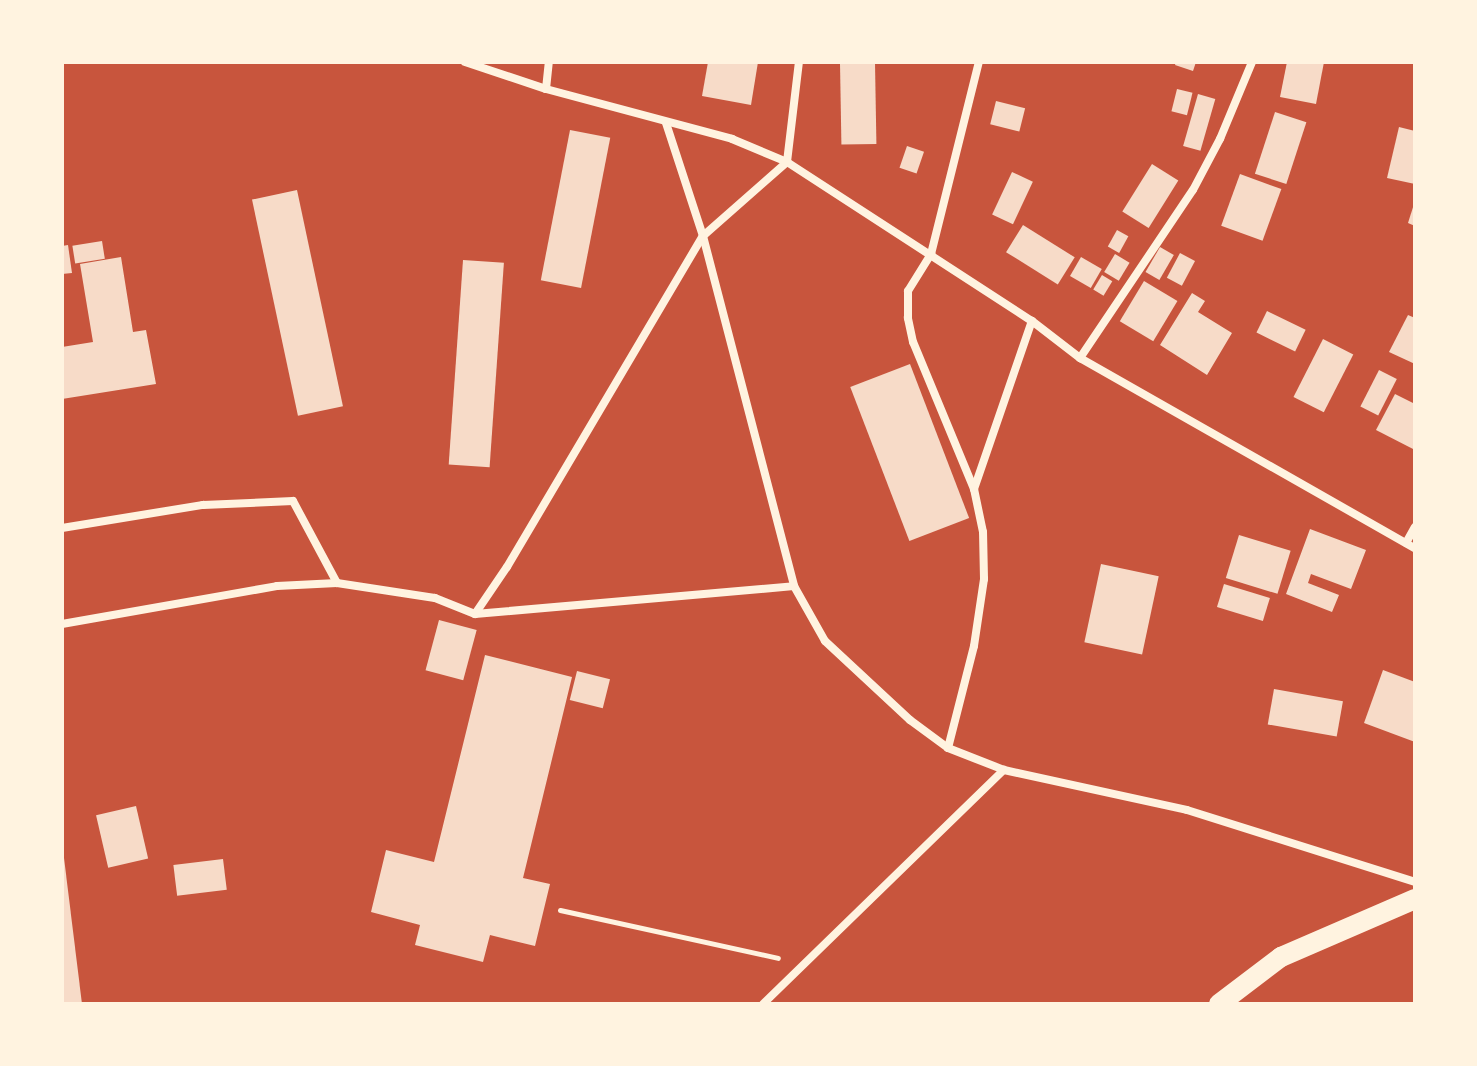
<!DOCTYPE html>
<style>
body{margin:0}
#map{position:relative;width:1477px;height:1066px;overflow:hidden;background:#c8553d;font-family:"IBM Plex Serif",serif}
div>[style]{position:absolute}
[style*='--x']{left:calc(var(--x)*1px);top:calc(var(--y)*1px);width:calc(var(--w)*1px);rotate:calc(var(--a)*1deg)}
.building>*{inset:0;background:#f7dbc8;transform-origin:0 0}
.path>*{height:5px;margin:-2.5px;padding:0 2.5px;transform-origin:2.5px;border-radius:2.5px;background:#fff3e0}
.minor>*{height:8px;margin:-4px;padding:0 4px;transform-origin:4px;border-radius:4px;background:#fff3e0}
.primary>*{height:20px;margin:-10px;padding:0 10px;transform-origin:10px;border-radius:10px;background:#fff3e0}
span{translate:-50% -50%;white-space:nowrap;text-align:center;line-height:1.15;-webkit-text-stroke:6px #fff3e0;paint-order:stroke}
.frame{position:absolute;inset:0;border:64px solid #fff3e0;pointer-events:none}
</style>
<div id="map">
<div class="building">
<i style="clip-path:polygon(708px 62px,758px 62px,751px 105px,702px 96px)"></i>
<i style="clip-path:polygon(1176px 62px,1196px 62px,1193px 71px,1175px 65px)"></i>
<i style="clip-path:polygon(1287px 62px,1324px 62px,1316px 104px,1280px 97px)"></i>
<i style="left:875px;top:63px;width:81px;height:35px;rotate:89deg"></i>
<i style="left:1177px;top:89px;width:16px;height:23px;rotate:14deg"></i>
<i style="left:1198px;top:94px;width:18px;height:54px;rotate:16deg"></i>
<i style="left:996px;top:101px;width:30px;height:24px;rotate:14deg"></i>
<i style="left:1275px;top:112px;width:33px;height:65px;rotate:18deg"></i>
<i style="clip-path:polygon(1399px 127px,1415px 131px,1415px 184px,1387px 178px)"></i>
<i style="left:570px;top:130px;width:41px;height:153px;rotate:11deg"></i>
<i style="left:907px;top:146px;width:18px;height:23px;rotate:19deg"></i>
<i style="left:1152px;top:164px;width:31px;height:56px;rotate:32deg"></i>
<i style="left:1012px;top:172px;width:23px;height:47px;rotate:25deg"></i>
<i style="left:1240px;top:174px;width:44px;height:55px;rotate:20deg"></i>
<i style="left:297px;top:190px;width:221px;height:46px;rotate:78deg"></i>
<i style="clip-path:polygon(1414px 204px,1415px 204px,1415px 226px,1408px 223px)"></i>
<i style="left:1023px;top:225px;width:61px;height:32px;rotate:32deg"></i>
<i style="left:1117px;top:230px;width:13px;height:19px;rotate:29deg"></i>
<i style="left:102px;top:241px;width:18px;height:30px;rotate:81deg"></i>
<i style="clip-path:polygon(68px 245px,72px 273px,62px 274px,62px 246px)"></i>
<i style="left:1160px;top:247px;width:16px;height:29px;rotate:30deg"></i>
<i style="left:1180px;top:253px;width:17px;height:28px;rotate:28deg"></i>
<i style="left:1115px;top:254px;width:17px;height:21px;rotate:31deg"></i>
<i style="clip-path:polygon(121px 257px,133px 332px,146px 330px,156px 384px,62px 399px,62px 347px,93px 342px,80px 264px)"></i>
<i style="left:1081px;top:257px;width:24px;height:22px;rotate:30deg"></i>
<i style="left:463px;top:260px;width:41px;height:205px;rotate:4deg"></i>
<i style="left:1102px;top:275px;width:12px;height:17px;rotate:31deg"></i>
<i style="left:1144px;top:281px;width:39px;height:47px;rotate:31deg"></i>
<i style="clip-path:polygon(1192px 293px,1205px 301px,1198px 312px,1232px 333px,1207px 375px,1160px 345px)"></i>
<i style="left:1267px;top:311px;width:43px;height:24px;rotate:26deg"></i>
<i style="clip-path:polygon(1408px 315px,1415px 318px,1415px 364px,1389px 352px)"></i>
<i style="left:1323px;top:339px;width:34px;height:65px;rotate:27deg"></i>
<i style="left:910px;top:364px;width:165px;height:64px;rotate:69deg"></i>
<i style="left:1379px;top:370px;width:20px;height:41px;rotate:27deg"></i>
<i style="clip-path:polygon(1395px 394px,1415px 404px,1415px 450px,1376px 430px)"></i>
<i style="clip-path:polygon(1310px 529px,1366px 550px,1351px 589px,1311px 574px,1308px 583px,1339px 595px,1332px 612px,1286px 594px)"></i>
<i style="left:1239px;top:535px;width:54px;height:45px;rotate:17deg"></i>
<i style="left:1101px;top:564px;width:59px;height:80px;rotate:12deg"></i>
<i style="left:1224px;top:584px;width:48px;height:24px;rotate:17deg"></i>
<i style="left:439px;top:620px;width:39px;height:52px;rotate:15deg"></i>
<i style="clip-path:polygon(485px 655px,572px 677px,523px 878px,550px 884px,535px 946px,490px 935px,483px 962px,415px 945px,420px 925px,371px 912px,386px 850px,434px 862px)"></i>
<i style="clip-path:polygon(1383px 670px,1415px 682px,1415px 742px,1364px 723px)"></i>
<i style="left:577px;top:671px;width:34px;height:30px;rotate:14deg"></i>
<i style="left:1274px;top:689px;width:70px;height:36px;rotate:10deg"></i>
<i style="left:136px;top:806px;width:54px;height:41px;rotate:77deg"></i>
<i style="clip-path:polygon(62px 858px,64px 858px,82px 1004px,62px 1004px)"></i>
<i style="left:223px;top:859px;width:31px;height:50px;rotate:83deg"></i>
</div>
<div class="path">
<i style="--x:560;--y:910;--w:223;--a:12.4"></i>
</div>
<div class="minor">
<i style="--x:465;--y:62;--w:85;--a:18.4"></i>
<i style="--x:546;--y:89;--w:193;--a:15"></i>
<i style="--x:732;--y:139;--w:60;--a:22.7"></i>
<i style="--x:787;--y:162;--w:292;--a:33"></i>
<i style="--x:1032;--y:321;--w:61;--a:37.6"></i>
<i style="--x:1080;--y:358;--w:385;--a:29.6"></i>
<i style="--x:546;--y:89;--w:27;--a:-84"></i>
<i style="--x:666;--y:123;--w:119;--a:71.9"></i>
<i style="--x:703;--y:236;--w:362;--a:75.4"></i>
<i style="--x:794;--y:586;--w:63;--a:60.6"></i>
<i style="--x:825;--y:641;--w:116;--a:42.9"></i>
<i style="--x:910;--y:720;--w:47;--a:36.4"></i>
<i style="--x:948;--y:748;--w:60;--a:21.4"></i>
<i style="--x:1004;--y:770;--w:187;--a:12.3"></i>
<i style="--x:1187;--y:810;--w:239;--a:17.5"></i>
<i style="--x:1080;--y:358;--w:202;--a:-56.1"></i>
<i style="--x:1193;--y:190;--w:58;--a:-62.1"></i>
<i style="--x:1220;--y:139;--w:83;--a:-67.4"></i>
<i style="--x:974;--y:489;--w:178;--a:-71"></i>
<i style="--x:62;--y:528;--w:143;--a:-9.3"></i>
<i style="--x:203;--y:505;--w:90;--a:-2.5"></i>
<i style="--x:293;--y:501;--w:93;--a:61.8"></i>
<i style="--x:1406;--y:543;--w:18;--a:-61"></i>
<i style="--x:475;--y:614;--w:57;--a:-55.8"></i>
<i style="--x:507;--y:567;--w:385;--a:-59.4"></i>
<i style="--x:703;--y:236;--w:112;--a:-41.4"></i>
<i style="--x:787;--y:162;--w:101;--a:-83.2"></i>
<i style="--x:62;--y:624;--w:218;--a:-10"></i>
<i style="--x:277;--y:586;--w:60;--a:-2.9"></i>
<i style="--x:337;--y:583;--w:99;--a:8.7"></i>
<i style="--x:435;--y:598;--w:43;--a:21.8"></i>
<i style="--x:475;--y:614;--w:320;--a:-5"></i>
<i style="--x:948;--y:748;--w:105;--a:-75.7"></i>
<i style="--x:974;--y:646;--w:68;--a:-81.5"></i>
<i style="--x:984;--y:579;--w:47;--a:-91.2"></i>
<i style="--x:983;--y:532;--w:44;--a:-101.8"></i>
<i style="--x:974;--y:489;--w:159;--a:-112.5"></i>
<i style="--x:913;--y:342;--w:25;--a:-102"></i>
<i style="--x:908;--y:318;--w:27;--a:-90"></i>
<i style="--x:908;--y:291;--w:44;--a:-58.1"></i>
<i style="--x:931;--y:254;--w:198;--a:-76"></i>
<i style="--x:763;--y:1004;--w:336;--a:-44.2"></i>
</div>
<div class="primary">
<i style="--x:1219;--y:1004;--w:78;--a:-37.2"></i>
<i style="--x:1281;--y:957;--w:146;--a:-23.4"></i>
</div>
<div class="frame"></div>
</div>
